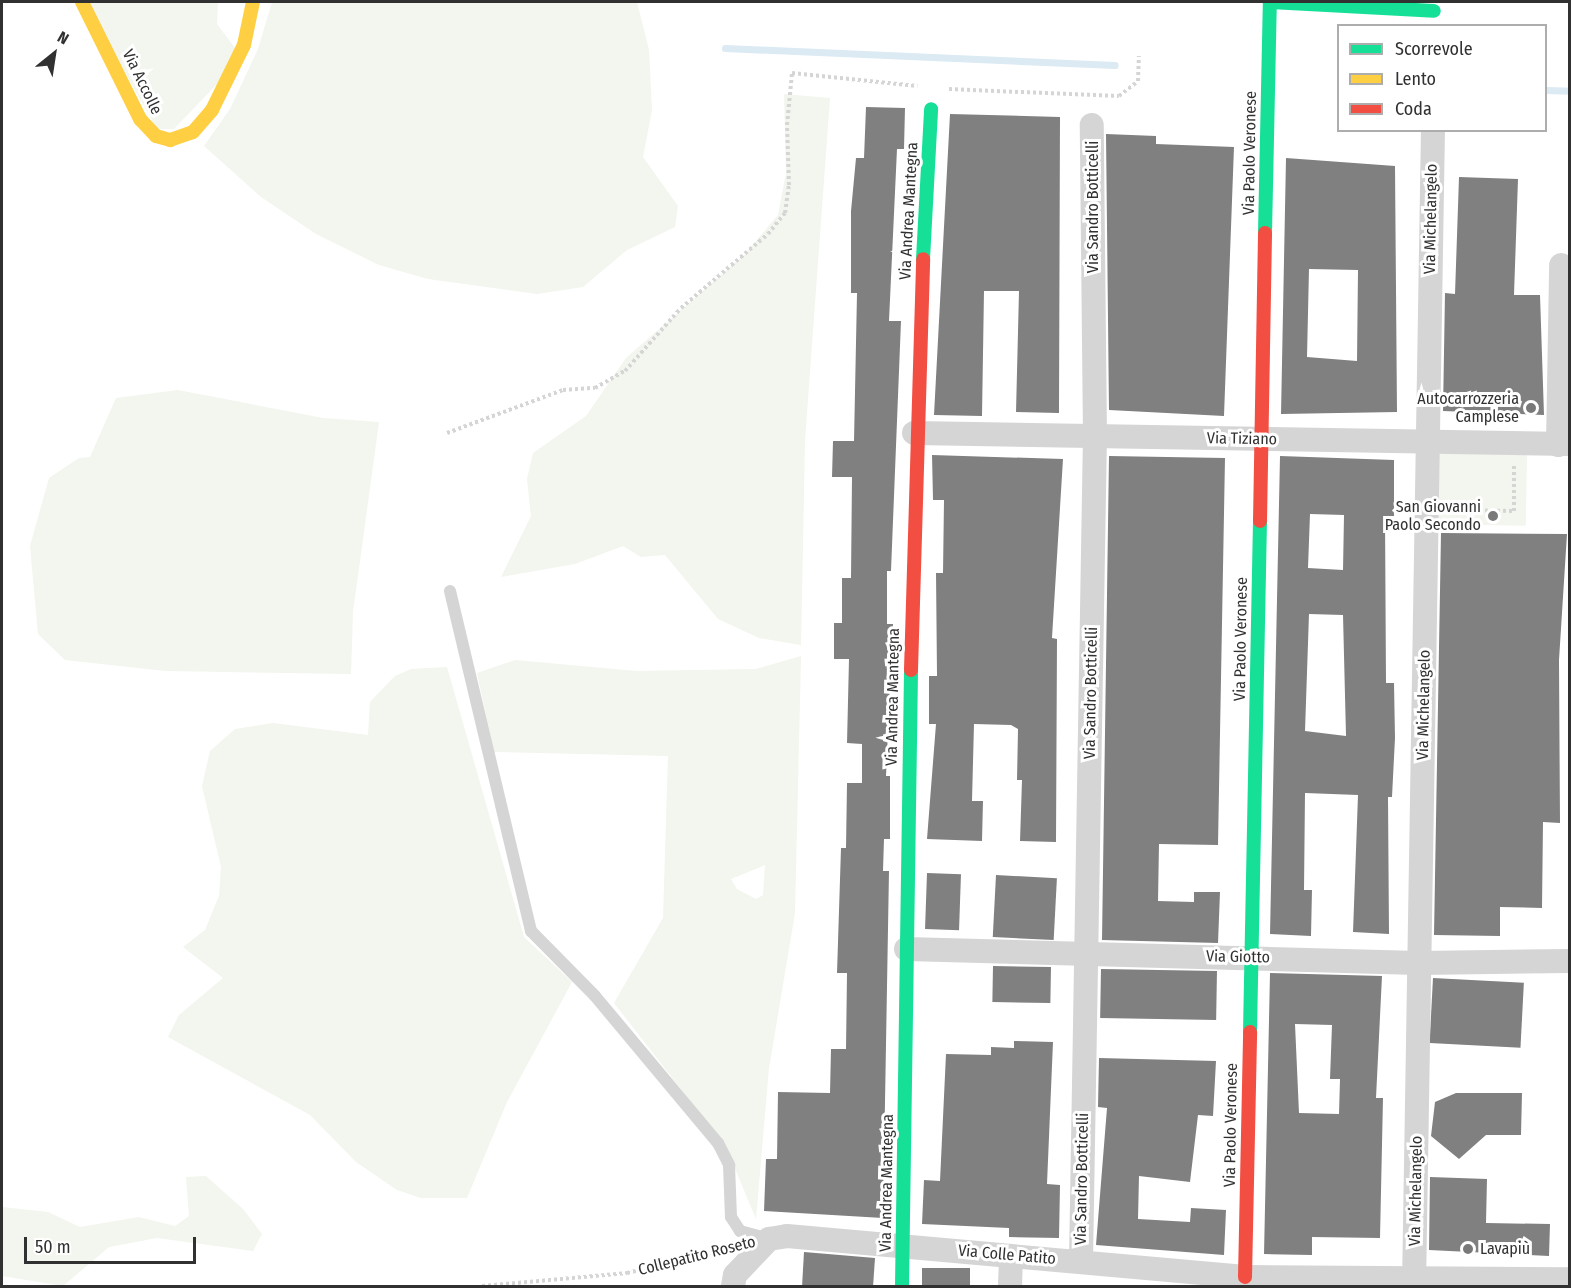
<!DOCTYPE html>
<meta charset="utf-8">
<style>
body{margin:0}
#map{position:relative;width:1571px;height:1288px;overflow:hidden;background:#fff;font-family:"Fira Sans Condensed",sans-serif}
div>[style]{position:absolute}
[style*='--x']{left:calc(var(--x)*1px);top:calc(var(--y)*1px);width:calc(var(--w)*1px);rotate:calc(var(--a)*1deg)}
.green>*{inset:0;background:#f2f6ee;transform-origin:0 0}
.stream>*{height:7px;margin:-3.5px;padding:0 3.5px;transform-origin:3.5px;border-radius:3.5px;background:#dbeaf3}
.building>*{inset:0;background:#808080;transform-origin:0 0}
.path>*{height:4px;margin-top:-2px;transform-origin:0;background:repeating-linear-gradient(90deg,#d5d5d5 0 3px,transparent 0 6px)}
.lane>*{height:12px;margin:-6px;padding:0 6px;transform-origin:6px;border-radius:6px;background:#d5d5d5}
.street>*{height:24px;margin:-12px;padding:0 12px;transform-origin:12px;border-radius:12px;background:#d5d5d5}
.fast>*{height:14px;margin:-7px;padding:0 7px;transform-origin:7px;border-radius:7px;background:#16e098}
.slow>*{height:14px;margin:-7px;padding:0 7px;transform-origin:7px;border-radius:7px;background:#ffcf43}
.jam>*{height:14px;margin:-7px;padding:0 7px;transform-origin:7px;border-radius:7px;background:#f24e42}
.dots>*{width:16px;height:16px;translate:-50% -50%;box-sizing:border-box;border:3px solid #fff;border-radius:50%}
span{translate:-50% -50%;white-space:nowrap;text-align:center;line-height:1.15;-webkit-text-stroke:6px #fff;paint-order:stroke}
.street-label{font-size:16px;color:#313131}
.poi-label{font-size:16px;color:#313131}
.right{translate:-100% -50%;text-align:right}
.left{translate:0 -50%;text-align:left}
.frame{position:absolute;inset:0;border:3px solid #313131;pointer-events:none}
.legend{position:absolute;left:1337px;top:24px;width:210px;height:108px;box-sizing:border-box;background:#fff;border:2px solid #adadad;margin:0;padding:8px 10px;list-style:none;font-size:18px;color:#313131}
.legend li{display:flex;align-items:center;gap:12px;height:30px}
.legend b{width:30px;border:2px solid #adadad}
.north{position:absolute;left:24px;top:24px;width:60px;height:60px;-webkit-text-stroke:4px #fff;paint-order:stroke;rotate:30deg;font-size:16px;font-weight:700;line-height:24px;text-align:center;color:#313131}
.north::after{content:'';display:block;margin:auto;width:21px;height:27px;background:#313131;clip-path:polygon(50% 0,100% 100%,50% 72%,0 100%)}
.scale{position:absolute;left:24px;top:1237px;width:172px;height:27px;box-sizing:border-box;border:3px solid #313131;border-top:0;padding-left:8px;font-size:18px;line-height:21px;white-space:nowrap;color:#313131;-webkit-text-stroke:4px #fff;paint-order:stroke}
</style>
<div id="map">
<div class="green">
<i style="clip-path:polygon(85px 2px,218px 2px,217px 24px,235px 48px,219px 82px,174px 129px,157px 129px)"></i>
<i style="clip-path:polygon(272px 2px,637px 2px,649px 50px,652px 110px,643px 157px,678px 206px,675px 227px,627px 250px,583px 287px,537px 294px,428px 279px,379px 265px,316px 234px,261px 197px,204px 146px,230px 109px,258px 49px)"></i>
<i style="clip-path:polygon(784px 94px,830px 98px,805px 440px,801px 645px,759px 638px,718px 619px,665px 555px,641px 557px,623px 546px,575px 564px,501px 577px,531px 516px,527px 479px,533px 453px,586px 416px,626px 358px,745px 254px,778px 215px,786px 173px)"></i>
<i style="clip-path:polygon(178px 390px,323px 418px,379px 422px,353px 612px,351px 674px,166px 671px,92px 663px,65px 660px,38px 634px,30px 546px,49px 478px,79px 458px,90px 457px,116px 398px)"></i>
<i style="left:1426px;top:453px;width:101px;height:71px;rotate:1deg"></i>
<i style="clip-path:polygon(evenodd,801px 656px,795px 913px,769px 1068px,756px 1219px,726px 1147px,614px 1003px,663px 918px,668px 756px,494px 752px,477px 673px,515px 660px,636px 671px,756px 669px,801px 656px,765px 865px,763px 895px,756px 899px,737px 889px,731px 879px,765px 865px)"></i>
<i style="clip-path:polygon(447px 667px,524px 937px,572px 982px,507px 1102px,467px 1198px,421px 1198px,397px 1190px,356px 1162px,310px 1115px,168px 1037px,179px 1015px,223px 978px,183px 947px,205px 930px,219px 896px,221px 867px,202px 786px,210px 751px,235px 729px,273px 723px,368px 735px,370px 702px,395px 676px,411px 669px)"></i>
<i style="clip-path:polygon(206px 1176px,243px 1209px,262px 1234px,253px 1251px,157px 1238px,109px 1247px,63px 1286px,2px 1276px,2px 1207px,48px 1212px,80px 1227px,139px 1217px,175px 1226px,189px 1216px,186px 1177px)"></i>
</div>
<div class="stream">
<i style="--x:725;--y:48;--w:390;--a:2.5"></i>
<i style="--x:1546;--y:90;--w:24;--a:2"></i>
</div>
<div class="building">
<i style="clip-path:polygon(866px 107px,905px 108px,904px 149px,897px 149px,889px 321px,901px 321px,891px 571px,887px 571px,887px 624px,893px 624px,886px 776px,890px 776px,890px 839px,884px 839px,883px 871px,889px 871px,883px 1218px,764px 1211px,766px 1159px,777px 1159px,778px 1092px,830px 1093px,831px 1049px,846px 1049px,847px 973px,837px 973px,841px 848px,846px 848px,847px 783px,862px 783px,862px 744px,847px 743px,849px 659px,834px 659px,834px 623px,842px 623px,842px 578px,851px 578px,852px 477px,832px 477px,833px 441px,854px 441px,857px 293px,851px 293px,851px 211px,856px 158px,864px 158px)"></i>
<i style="clip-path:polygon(950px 114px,1060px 117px,1059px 413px,1016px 412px,1019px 291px,984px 291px,982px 416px,934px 415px)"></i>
<i style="clip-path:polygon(1106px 134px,1156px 136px,1156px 144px,1234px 147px,1224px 416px,1109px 410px)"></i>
<i style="clip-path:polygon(evenodd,1286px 158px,1395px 166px,1397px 412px,1281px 414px,1286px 158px,1309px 269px,1358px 270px,1357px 361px,1307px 357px,1309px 269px)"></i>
<i style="clip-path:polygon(1459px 177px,1518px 179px,1514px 295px,1540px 295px,1544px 415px,1443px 411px,1445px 293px,1455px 294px)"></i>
<i style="clip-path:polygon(932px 455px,1063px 459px,1052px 638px,1057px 639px,1056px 842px,1020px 841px,1022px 780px,1017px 780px,1018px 729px,1011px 725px,974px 724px,972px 801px,983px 801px,982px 841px,927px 839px,936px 724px,929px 724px,929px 676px,937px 676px,936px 573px,943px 573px,944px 500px,933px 500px)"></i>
<i style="clip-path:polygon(1109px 456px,1225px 458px,1218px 845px,1159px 844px,1158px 901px,1194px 902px,1194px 892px,1220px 892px,1218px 943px,1102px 940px)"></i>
<i style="clip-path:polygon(evenodd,1280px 456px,1394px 460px,1394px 516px,1385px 516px,1386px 683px,1394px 683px,1395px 738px,1392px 797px,1388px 797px,1389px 934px,1353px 932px,1358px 795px,1305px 793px,1304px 890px,1312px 890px,1311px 936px,1270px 934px,1280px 456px,1310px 514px,1344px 515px,1343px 570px,1308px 568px,1310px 514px,1280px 456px,1309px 614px,1343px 615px,1346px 736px,1305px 731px,1309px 614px)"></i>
<i style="clip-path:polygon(1441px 533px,1567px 534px,1559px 660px,1560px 823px,1543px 822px,1542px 908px,1500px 907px,1500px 936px,1434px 935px)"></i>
<i style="left:927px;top:873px;width:34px;height:56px;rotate:2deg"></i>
<i style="left:996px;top:875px;width:61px;height:62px;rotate:3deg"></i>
<i style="left:993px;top:966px;width:58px;height:36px;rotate:1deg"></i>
<i style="left:1101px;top:969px;width:116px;height:49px;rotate:1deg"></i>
<i style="clip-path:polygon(evenodd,1270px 973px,1382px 976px,1376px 1098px,1383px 1098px,1380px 1238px,1312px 1237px,1312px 1255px,1264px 1254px,1270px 973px,1295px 1024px,1332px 1025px,1330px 1079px,1340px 1079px,1339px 1114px,1299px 1113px,1295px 1024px)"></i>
<i style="left:1433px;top:978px;width:91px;height:65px;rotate:3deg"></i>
<i style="clip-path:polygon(1014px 1041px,1053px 1042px,1047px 1184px,1060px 1185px,1059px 1238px,1009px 1237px,1009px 1228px,922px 1224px,924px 1180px,940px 1181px,946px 1054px,991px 1055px,991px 1047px,1014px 1048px)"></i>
<i style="clip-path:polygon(1099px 1058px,1216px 1061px,1213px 1116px,1198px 1115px,1190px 1182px,1139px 1176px,1138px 1219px,1190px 1222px,1191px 1208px,1226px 1210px,1224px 1255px,1096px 1245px,1107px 1108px,1098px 1107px)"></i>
<i style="clip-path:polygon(1456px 1093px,1522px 1093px,1521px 1135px,1486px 1135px,1459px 1159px,1431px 1136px,1435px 1102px)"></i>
<i style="clip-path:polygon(1430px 1177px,1487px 1179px,1486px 1223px,1550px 1224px,1549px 1256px,1429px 1250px)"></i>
<i style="clip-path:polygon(804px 1252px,875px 1258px,873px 1287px,802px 1287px)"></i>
<i style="left:922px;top:1268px;width:48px;height:19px"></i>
</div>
<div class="path">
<i style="--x:949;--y:89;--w:170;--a:2.4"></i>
<i style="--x:1119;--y:96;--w:24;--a:-38"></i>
<i style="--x:1138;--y:81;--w:25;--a:-88"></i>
<i style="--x:447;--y:433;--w:124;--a:-20.3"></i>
<i style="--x:563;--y:390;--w:32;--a:-4"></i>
<i style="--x:595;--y:388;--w:34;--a:-30"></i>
<i style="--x:625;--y:371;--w:84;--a:-48.4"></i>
<i style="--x:681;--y:308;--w:114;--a:-40.4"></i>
<i style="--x:768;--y:234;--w:27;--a:-51"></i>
<i style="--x:785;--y:213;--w:28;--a:-82"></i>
<i style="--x:789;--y:185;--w:60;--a:-91.9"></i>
<i style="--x:787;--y:125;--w:52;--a:-84.5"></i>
<i style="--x:792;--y:73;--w:126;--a:5.9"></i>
<i style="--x:1449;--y:510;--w:65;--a:0.9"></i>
<i style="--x:1514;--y:511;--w:47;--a:-90"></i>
<i style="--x:482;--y:1286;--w:146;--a:-5.1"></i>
<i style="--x:627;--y:1273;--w:103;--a:-13.5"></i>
</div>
<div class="lane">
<i style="--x:450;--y:591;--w:350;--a:76.6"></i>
<i style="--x:531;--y:931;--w:91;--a:45.4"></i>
<i style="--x:595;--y:996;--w:192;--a:50.1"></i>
<i style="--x:718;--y:1143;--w:25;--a:63"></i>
<i style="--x:729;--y:1165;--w:52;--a:87.8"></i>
<i style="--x:731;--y:1217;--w:17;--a:57"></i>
<i style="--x:740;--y:1231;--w:30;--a:15"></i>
</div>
<div class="street">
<i style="--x:914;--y:433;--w:656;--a:0.96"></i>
<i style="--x:1558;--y:445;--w:180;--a:-89"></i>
<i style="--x:906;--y:949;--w:513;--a:1.56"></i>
<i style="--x:1419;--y:963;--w:151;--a:-0.8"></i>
<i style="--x:1081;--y:1261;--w:824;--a:-89.03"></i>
<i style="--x:1095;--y:437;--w:312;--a:-90.6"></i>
<i style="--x:733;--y:1286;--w:11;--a:-80"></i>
<i style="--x:735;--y:1275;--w:50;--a:-46.6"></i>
<i style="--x:769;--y:1239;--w:18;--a:-9"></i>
<i style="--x:787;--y:1236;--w:460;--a:5.1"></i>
<i style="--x:1245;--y:1277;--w:325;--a:0.4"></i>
<i style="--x:1010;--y:1286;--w:28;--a:-88"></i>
<i style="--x:1414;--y:1286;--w:1156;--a:-89.06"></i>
</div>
<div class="fast">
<i style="--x:1265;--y:233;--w:231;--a:-88.8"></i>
<i style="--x:1270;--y:2;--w:164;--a:3.1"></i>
<i style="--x:923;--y:259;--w:150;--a:-86.9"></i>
<i style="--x:1250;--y:1032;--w:511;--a:-88.88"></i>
<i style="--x:902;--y:1286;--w:616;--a:-89.16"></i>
</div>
<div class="slow">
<i style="--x:82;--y:2;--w:131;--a:63.6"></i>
<i style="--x:140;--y:119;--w:23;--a:47"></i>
<i style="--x:156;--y:136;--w:15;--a:16"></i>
<i style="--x:170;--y:140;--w:24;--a:-19"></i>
<i style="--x:193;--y:132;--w:29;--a:-49"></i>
<i style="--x:212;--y:110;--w:72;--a:-63.8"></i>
<i style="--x:244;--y:45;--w:44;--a:-78.2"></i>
</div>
<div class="jam">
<i style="--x:1260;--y:521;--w:288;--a:-89"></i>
<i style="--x:911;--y:670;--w:411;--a:-88.3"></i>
<i style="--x:1245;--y:1277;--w:245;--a:-88.8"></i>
</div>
<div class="dots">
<i style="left:1531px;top:408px;background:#797979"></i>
<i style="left:1493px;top:516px;background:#797979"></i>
<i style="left:1468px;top:1249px;background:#797979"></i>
</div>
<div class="street-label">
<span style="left:142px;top:82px;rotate:64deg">Via Accolle</span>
<span style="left:1250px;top:153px;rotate:-89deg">Via Paolo Veronese</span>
<span style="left:1093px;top:207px;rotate:-90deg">Via Sandro Botticelli</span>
<span style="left:909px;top:211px;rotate:-87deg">Via Andrea Mantegna</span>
<span style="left:1431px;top:219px;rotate:-89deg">Via Michelangelo</span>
<span style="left:1242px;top:439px;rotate:1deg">Via Tiziano</span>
<span style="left:1241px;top:639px;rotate:-89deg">Via Paolo Veronese</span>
<span style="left:1091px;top:693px;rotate:-89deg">Via Sandro Botticelli</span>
<span style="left:893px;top:697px;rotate:-89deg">Via Andrea Mantegna</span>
<span style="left:1424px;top:705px;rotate:-89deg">Via Michelangelo</span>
<span style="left:1238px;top:957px;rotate:1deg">Via Giotto</span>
<span style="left:1231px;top:1125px;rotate:-89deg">Via Paolo Veronese</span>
<span style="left:1082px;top:1179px;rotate:-89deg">Via Sandro Botticelli</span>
<span style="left:887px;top:1183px;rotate:-89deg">Via Andrea Mantegna</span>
<span style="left:1416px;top:1191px;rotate:-89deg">Via Michelangelo</span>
<span style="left:1007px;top:1255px;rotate:5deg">Via Colle Patito</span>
<span style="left:697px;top:1256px;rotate:-14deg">Collepatito Roseto</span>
</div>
<div class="poi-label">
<span class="right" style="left:1519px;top:408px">Autocarrozzeria<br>Camplese</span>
<span class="right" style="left:1481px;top:516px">San Giovanni<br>Paolo Secondo</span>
<span class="left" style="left:1480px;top:1249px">Lavapiù</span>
</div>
<div class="frame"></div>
<ul class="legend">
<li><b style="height:8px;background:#16e098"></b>Scorrevole</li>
<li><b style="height:8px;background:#ffcf43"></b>Lento</li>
<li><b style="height:8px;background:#f24e42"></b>Coda</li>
</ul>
<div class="north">N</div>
<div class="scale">50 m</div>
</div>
